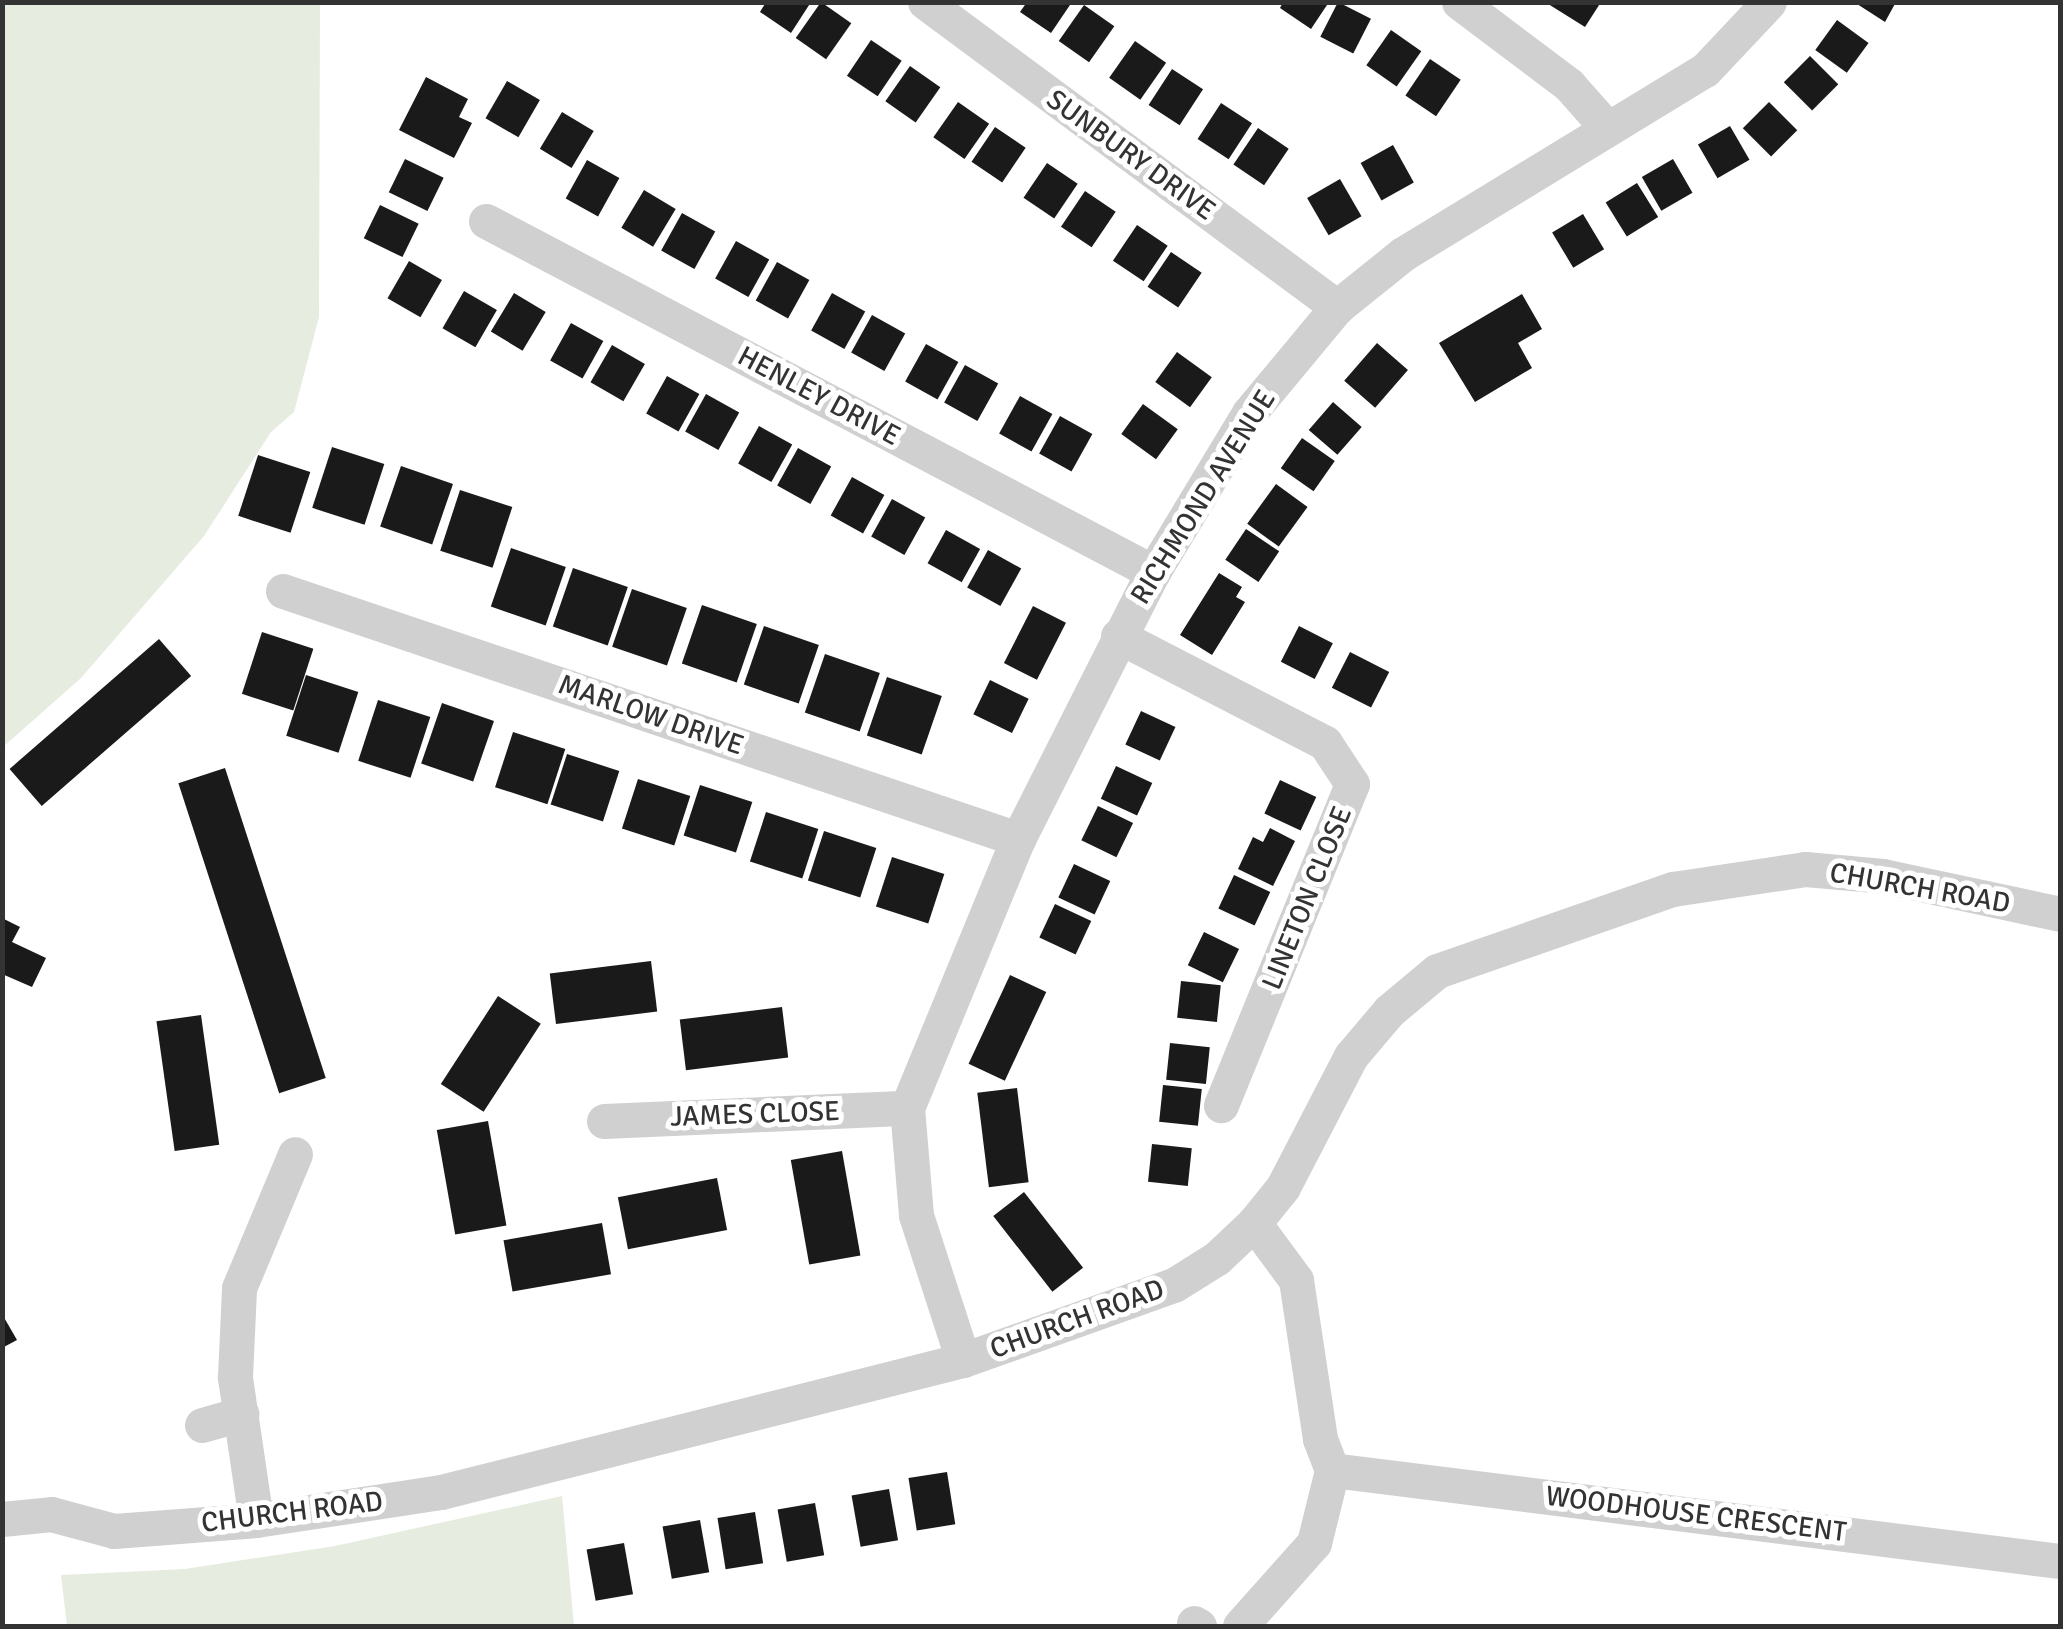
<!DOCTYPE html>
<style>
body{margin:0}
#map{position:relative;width:2063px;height:1629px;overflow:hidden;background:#fff;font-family:Signika,sans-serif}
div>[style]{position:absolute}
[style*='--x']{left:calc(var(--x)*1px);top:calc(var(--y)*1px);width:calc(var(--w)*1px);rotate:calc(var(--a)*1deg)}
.green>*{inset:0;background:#e6ecdf}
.building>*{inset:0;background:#1a1a1a;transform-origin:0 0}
.minor>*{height:35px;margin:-17.5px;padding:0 17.5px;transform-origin:17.5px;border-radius:17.5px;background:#d0d0d0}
span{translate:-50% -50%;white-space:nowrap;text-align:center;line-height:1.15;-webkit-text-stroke:10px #fff;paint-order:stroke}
.street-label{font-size:28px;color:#333}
.frame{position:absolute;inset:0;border:5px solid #333;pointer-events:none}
</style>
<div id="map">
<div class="green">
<i style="clip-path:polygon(3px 2px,320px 3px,319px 317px,294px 412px,271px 432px,204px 536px,81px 678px,3px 747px)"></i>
<i style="clip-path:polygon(562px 1496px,574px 1626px,67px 1626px,61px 1575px,185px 1569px,335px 1546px)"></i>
</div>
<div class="building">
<i style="clip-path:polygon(766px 2px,811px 2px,791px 33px,760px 12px)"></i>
<i style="left:821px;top:2px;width:37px;height:44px;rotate:35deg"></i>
<i style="clip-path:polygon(1027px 2px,1072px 2px,1051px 33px,1020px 12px)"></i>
<i style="clip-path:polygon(1283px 2px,1329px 2px,1311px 29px,1280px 8px)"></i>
<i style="left:1338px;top:2px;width:37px;height:39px;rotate:27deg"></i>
<i style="clip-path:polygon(1545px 2px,1601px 2px,1585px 27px)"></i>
<i style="clip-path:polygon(1854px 2px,1896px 2px,1885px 22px)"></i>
<i style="left:1084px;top:5px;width:37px;height:44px;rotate:35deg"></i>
<i style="left:1837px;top:20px;width:39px;height:37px;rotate:36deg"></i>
<i style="left:1391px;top:30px;width:37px;height:43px;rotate:35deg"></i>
<i style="left:871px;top:40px;width:37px;height:43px;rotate:34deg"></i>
<i style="left:1135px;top:41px;width:38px;height:45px;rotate:35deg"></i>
<i style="left:1810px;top:56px;width:40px;height:37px;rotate:45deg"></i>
<i style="left:1430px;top:59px;width:37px;height:44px;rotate:34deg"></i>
<i style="left:910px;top:66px;width:37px;height:43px;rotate:35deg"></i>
<i style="left:1172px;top:69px;width:37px;height:43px;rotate:33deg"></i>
<i style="clip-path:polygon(426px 77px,468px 99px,459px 117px,472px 123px,454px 158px,399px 130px)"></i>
<i style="left:507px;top:81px;width:38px;height:43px;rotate:30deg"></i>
<i style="left:958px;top:102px;width:38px;height:43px;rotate:35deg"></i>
<i style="left:1769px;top:102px;width:40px;height:37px;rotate:45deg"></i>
<i style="left:1221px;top:103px;width:37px;height:43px;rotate:33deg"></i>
<i style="left:562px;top:112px;width:37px;height:43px;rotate:31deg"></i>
<i style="left:1730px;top:126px;width:39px;height:37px;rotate:60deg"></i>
<i style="left:995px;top:127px;width:37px;height:42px;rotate:34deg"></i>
<i style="left:1258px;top:128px;width:37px;height:44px;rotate:34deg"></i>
<i style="left:1393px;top:145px;width:43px;height:37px;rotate:61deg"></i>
<i style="left:405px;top:159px;width:43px;height:37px;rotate:26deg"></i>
<i style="left:1673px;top:159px;width:39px;height:36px;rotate:60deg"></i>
<i style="left:587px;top:160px;width:37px;height:44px;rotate:29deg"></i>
<i style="left:1047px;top:163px;width:37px;height:42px;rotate:34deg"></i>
<i style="left:1340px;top:179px;width:43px;height:38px;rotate:60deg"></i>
<i style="left:1637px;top:183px;width:40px;height:37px;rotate:58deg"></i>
<i style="left:644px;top:190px;width:37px;height:44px;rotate:31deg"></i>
<i style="left:1085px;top:191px;width:37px;height:43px;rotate:34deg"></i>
<i style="left:380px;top:205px;width:43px;height:37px;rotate:26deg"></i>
<i style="left:682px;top:213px;width:38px;height:43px;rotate:29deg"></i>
<i style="left:1583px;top:214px;width:41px;height:36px;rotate:59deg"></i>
<i style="left:1137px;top:225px;width:37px;height:43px;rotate:34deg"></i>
<i style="left:736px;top:241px;width:38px;height:43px;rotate:29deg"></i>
<i style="left:1171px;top:252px;width:37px;height:42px;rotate:34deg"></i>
<i style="left:409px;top:261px;width:38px;height:43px;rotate:30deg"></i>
<i style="left:777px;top:262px;width:37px;height:44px;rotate:29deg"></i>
<i style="left:464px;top:291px;width:38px;height:43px;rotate:30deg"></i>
<i style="left:514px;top:293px;width:37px;height:45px;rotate:31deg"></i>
<i style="left:832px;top:293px;width:38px;height:43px;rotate:29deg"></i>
<i style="clip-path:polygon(1522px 294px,1542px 329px,1518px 343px,1532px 368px,1475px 402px,1439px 343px)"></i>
<i style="left:872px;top:315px;width:38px;height:43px;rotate:29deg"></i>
<i style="left:571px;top:323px;width:37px;height:43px;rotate:29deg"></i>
<i style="left:1377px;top:343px;width:41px;height:50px;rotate:41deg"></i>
<i style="left:926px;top:344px;width:37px;height:43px;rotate:29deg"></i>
<i style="left:612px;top:345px;width:38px;height:43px;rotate:30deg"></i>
<i style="left:1177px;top:352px;width:43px;height:37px;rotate:36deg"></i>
<i style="left:965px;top:365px;width:38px;height:43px;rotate:29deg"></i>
<i style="left:667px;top:376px;width:37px;height:43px;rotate:29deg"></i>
<i style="left:706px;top:394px;width:38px;height:43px;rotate:29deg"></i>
<i style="left:1020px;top:396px;width:37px;height:43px;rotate:29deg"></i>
<i style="left:1333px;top:402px;width:38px;height:37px;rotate:41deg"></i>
<i style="left:1143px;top:404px;width:43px;height:37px;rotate:36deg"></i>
<i style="left:1060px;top:416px;width:37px;height:43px;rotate:29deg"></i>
<i style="left:759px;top:426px;width:38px;height:43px;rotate:29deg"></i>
<i style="left:1302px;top:438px;width:40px;height:37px;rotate:35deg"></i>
<i style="left:332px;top:447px;width:55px;height:64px;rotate:18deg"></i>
<i style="left:798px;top:448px;width:38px;height:43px;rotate:29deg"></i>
<i style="left:258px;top:455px;width:55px;height:64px;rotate:18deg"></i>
<i style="left:401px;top:466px;width:55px;height:64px;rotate:19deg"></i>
<i style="left:852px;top:477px;width:37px;height:44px;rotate:29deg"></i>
<i style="left:1276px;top:484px;width:39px;height:49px;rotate:36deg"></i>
<i style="left:460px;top:490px;width:55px;height:64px;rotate:18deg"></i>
<i style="left:892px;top:499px;width:38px;height:43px;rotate:29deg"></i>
<i style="left:1246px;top:529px;width:40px;height:37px;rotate:34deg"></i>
<i style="left:946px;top:530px;width:39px;height:38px;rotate:29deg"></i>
<i style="left:511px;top:548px;width:58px;height:62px;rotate:19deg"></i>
<i style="left:988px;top:550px;width:38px;height:43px;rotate:29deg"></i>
<i style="left:573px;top:568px;width:58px;height:62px;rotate:19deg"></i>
<i style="clip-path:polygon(1219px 573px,1242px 587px,1236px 597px,1245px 602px,1212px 655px,1180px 635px)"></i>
<i style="left:632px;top:589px;width:58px;height:61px;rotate:19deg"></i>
<i style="left:702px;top:605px;width:58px;height:62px;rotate:19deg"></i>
<i style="left:1033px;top:606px;width:37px;height:64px;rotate:27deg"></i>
<i style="left:764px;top:626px;width:58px;height:62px;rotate:19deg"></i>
<i style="left:1299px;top:626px;width:38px;height:40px;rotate:27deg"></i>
<i style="left:262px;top:632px;width:54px;height:65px;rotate:18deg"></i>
<i style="left:159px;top:639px;width:49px;height:198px;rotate:49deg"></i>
<i style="left:1350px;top:652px;width:44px;height:40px;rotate:27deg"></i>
<i style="left:825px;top:654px;width:58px;height:62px;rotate:19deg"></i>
<i style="left:306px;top:675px;width:55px;height:64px;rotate:18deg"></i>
<i style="left:887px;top:677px;width:58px;height:62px;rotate:19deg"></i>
<i style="left:990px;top:680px;width:43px;height:38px;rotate:26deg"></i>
<i style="left:378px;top:700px;width:55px;height:64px;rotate:18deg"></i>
<i style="left:442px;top:703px;width:55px;height:64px;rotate:19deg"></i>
<i style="left:1141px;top:711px;width:38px;height:37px;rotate:25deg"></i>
<i style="left:513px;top:732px;width:55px;height:58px;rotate:18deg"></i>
<i style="left:567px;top:754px;width:55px;height:53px;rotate:18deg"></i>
<i style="left:1116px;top:766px;width:40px;height:36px;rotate:25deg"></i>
<i style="left:225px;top:768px;width:326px;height:49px;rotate:72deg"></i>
<i style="left:638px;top:779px;width:55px;height:52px;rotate:18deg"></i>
<i style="left:1280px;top:780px;width:40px;height:37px;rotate:25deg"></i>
<i style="left:700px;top:785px;width:55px;height:53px;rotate:18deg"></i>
<i style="left:1098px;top:806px;width:39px;height:38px;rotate:26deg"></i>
<i style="left:766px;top:812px;width:55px;height:52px;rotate:18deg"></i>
<i style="clip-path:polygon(1270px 828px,1295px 841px,1273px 886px,1238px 869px,1253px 837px,1263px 842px)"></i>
<i style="left:824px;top:831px;width:55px;height:52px;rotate:18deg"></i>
<i style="left:892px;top:857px;width:55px;height:52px;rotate:18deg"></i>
<i style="left:1074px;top:864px;width:40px;height:37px;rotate:25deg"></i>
<i style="left:1234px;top:875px;width:40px;height:37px;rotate:25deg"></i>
<i style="left:1055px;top:904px;width:40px;height:37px;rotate:25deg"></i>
<i style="clip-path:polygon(2px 918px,20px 927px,12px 942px,46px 958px,32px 987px,2px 974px)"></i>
<i style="left:1204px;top:932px;width:39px;height:37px;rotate:26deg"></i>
<i style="left:651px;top:961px;width:51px;height:102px;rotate:83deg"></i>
<i style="left:1010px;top:975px;width:40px;height:98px;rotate:25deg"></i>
<i style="left:1181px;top:981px;width:40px;height:37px;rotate:6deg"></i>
<i style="left:498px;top:996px;width:51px;height:105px;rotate:33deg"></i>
<i style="left:782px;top:1007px;width:51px;height:103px;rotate:83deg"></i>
<i style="left:201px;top:1015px;width:131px;height:45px;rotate:82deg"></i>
<i style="left:1170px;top:1043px;width:40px;height:37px;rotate:6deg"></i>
<i style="left:1163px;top:1085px;width:39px;height:37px;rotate:6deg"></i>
<i style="left:1017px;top:1088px;width:95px;height:40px;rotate:83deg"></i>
<i style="left:488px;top:1121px;width:106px;height:52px;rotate:80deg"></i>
<i style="left:1152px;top:1144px;width:40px;height:38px;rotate:6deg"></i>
<i style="left:842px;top:1151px;width:106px;height:52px;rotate:80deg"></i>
<i style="left:717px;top:1178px;width:53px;height:101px;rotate:79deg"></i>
<i style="left:1024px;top:1192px;width:96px;height:39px;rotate:52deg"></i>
<i style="left:602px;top:1223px;width:52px;height:100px;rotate:80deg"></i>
<i style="clip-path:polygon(2px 1314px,17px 1340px,2px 1348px)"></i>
<i style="left:947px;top:1472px;width:53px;height:39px;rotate:81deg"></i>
<i style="left:889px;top:1489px;width:52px;height:38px;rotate:80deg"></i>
<i style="left:815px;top:1503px;width:53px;height:38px;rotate:80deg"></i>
<i style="left:755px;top:1512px;width:52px;height:38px;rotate:81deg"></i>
<i style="left:700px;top:1520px;width:53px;height:38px;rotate:80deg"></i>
<i style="left:624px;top:1543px;width:52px;height:38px;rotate:80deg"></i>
</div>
<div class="minor">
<i style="--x:925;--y:2;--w:513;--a:36.51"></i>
<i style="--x:1459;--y:2;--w:138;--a:37"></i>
<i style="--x:1569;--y:85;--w:57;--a:48.5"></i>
<i style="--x:486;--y:221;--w:754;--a:27.76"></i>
<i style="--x:283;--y:591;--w:776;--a:18.65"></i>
<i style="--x:1118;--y:636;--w:233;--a:27.3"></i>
<i style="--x:1325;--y:743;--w:49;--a:56.6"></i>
<i style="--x:1352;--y:784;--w:347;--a:112.2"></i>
<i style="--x:604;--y:1121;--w:303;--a:-2.5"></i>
<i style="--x:1254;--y:1223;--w:71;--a:53.6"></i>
<i style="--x:1296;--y:1280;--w:161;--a:81.4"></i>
<i style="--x:1320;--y:1439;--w:33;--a:69"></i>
<i style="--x:963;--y:1360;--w:152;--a:-108"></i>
<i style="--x:916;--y:1215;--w:107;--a:-94.8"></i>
<i style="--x:907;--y:1108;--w:291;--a:-67.6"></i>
<i style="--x:1018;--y:839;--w:299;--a:-63.2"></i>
<i style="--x:1153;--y:572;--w:186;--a:-58.9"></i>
<i style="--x:1249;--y:413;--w:138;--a:-50.3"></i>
<i style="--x:1337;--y:307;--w:85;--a:-38.8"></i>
<i style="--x:1403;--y:254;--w:354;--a:-31.4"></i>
<i style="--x:1705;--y:70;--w:93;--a:-46.7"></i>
<i style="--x:202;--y:1425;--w:41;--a:-15.8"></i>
<i style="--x:2;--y:1519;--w:49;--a:-5.8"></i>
<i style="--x:51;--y:1514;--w:65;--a:15.1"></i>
<i style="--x:114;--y:1531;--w:142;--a:-4.4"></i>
<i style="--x:256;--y:1520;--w:187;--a:-8.6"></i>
<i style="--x:441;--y:1492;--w:538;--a:-14.19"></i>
<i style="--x:963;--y:1360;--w:224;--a:-19.6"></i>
<i style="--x:1174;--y:1285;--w:51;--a:-32.1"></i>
<i style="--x:1217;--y:1258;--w:51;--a:-43.4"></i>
<i style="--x:1254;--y:1223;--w:46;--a:-51.1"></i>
<i style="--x:1283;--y:1187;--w:148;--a:-62.6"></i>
<i style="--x:1351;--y:1056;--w:59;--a:-49.8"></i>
<i style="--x:1389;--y:1011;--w:62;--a:-39.8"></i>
<i style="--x:1437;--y:971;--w:250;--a:-19.2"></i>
<i style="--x:1673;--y:889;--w:134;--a:-8.6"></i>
<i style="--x:1805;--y:869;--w:78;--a:5.1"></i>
<i style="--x:1883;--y:876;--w:181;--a:12.1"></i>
<i style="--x:256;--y:1520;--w:145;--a:-98.4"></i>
<i style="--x:235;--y:1377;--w:89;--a:-87.4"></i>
<i style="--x:239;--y:1288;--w:145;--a:-67.3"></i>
<i style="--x:1194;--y:1623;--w:6;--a:31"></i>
<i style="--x:1240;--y:1626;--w:111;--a:-48.3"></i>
<i style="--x:1314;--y:1543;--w:75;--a:-76.1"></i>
<i style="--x:1332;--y:1470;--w:734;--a:7.13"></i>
</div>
<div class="street-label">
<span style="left:1131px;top:155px;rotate:36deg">SUNBURY DRIVE</span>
<span style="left:819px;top:396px;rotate:28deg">HENLEY DRIVE</span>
<span style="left:1203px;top:497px;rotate:-58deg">RICHMOND AVENUE</span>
<span style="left:651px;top:715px;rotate:19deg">MARLOW DRIVE</span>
<span style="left:1920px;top:888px;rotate:10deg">CHURCH ROAD</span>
<span style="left:1307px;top:898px;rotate:-68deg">LINETON CLOSE</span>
<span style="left:755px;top:1114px;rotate:-2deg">JAMES CLOSE</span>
<span style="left:1077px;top:1319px;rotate:-20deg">CHURCH ROAD</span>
<span style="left:292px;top:1512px;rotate:-7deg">CHURCH ROAD</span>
<span style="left:1696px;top:1514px;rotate:7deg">WOODHOUSE CRESCENT</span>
</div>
<div class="frame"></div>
</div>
